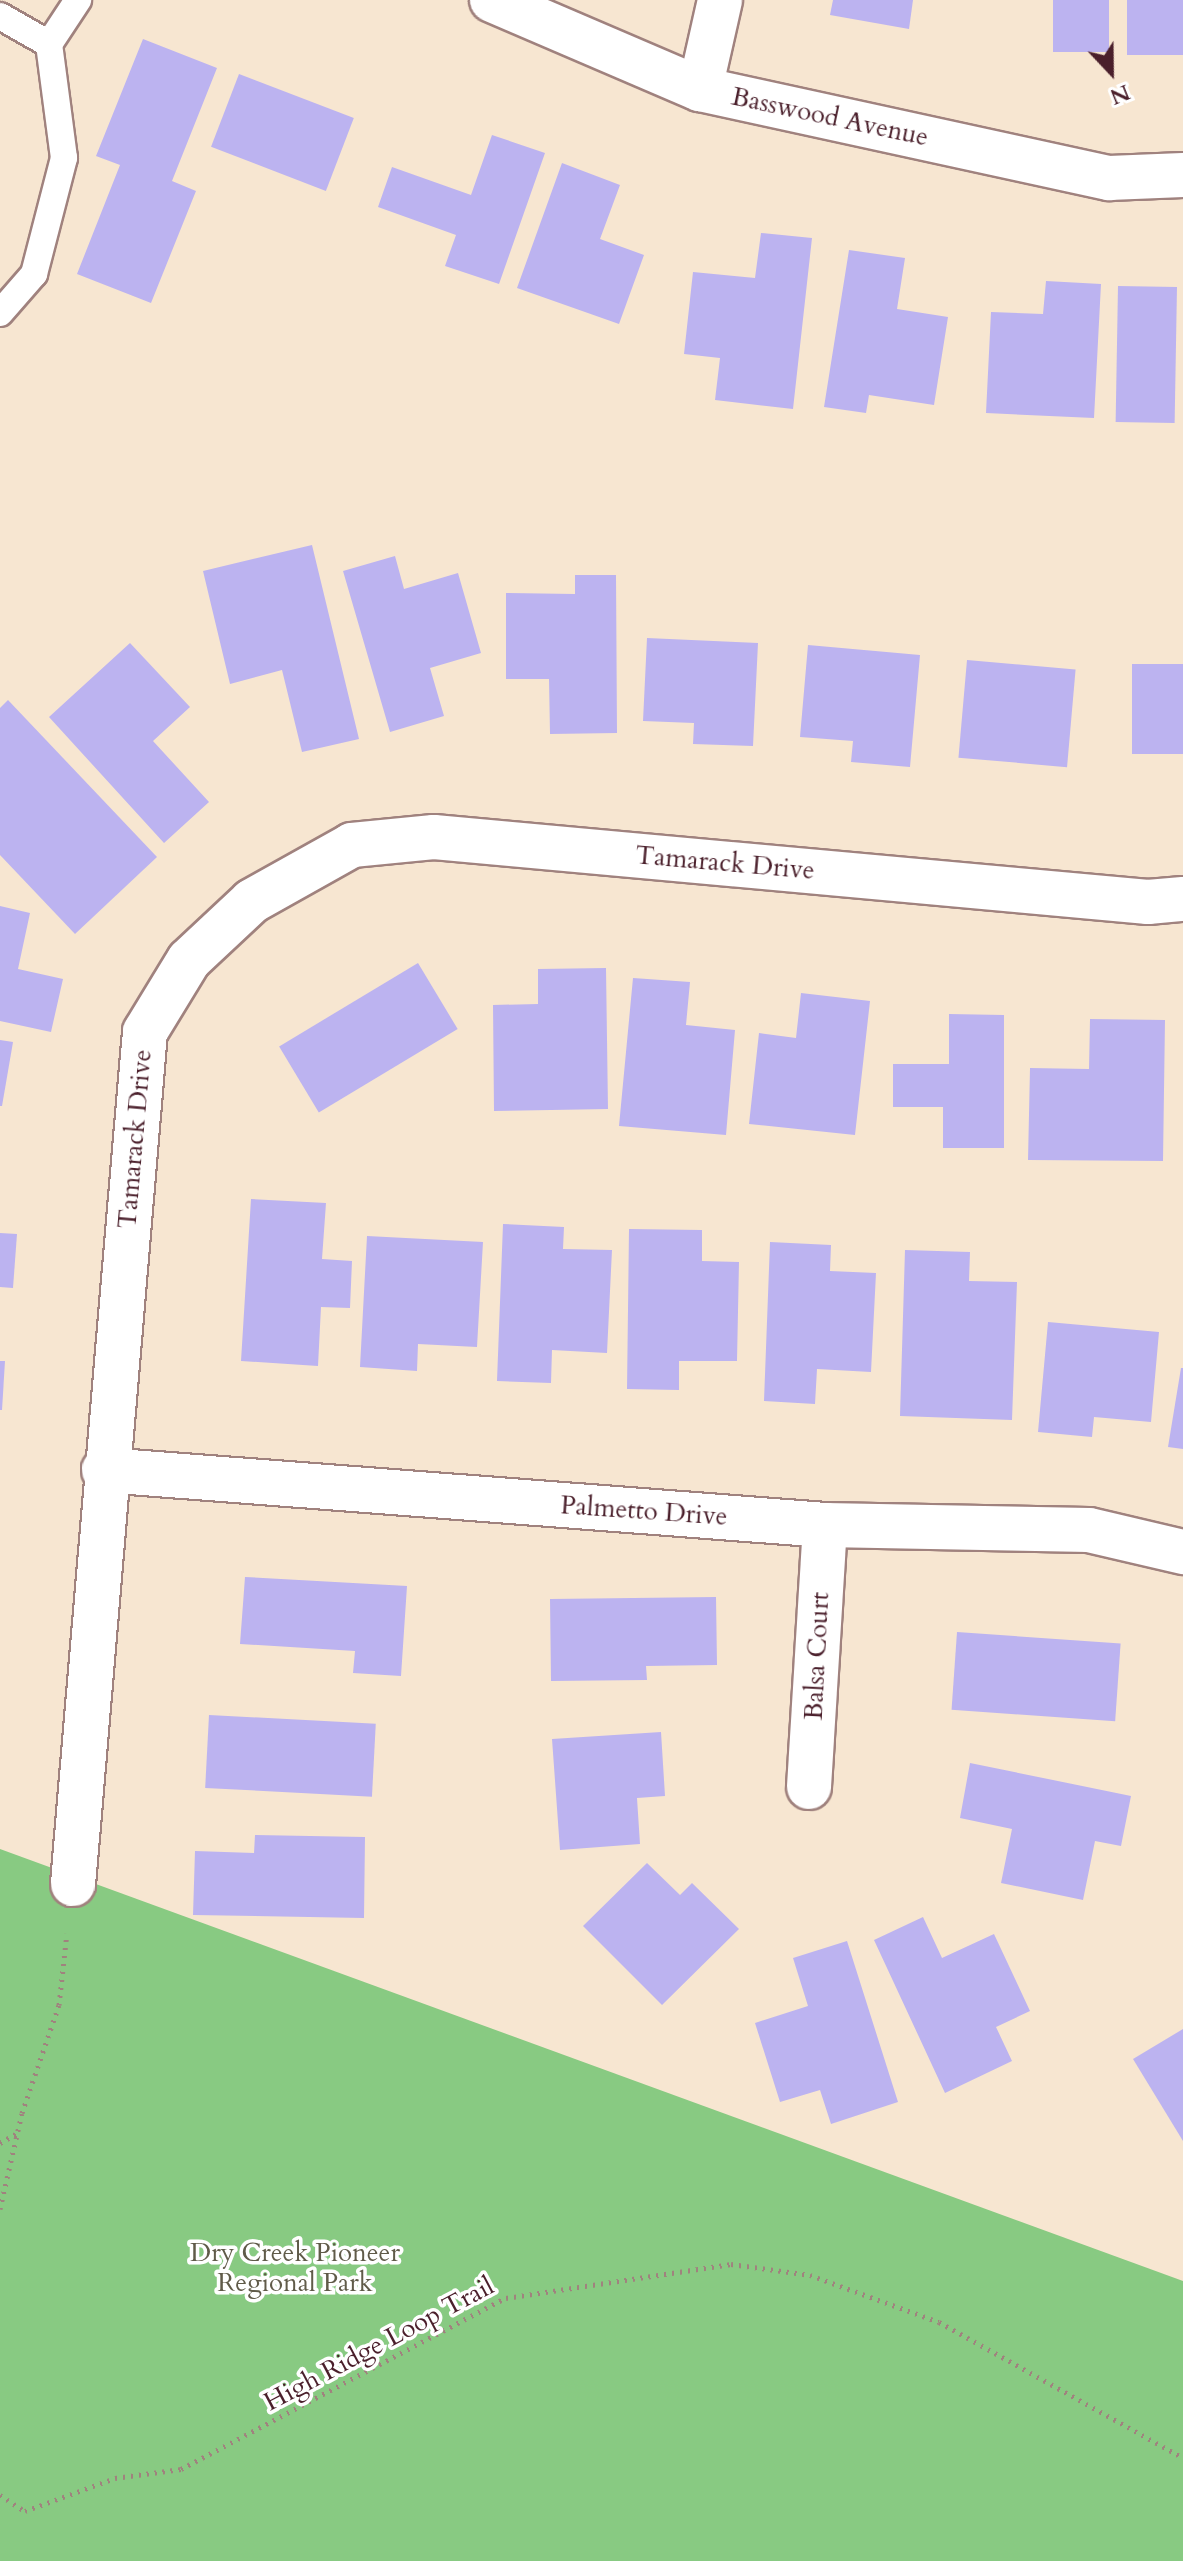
<!DOCTYPE html>
<style>
body{margin:0}
#map{position:relative;width:1183px;height:2561px;overflow:hidden;background:#f7e6d1;font-family:Cardo,serif}
div>[style]{position:absolute}
[style*='--x']{left:calc(var(--x)*1px);top:calc(var(--y)*1px);width:calc(var(--w)*1px);rotate:calc(var(--a)*1deg)}
.green>*{inset:0;background:#88ca82}
.building>*{inset:0;background:#bcb3f0;transform-origin:0 0}
.path>*{height:5px;margin-top:-2.5px;transform-origin:0;background:repeating-linear-gradient(90deg,#a0827e 0 2px,transparent 0 8px)}
.roads{filter:drop-shadow(2px 0 #a0827e) drop-shadow(-2px 0 #a0827e) drop-shadow(0 2px #a0827e) drop-shadow(0 -2px #a0827e)}
.lane>*{height:26px;margin:-13px;padding:0 13px;transform-origin:13px;border-radius:13px;background:#fff}
.street>*{height:44px;margin:-22px;padding:0 22px;transform-origin:22px;border-radius:22px;background:#fff}
span{translate:-50% -50%;white-space:nowrap;text-align:center;line-height:1.15;-webkit-text-stroke:7px #fff;paint-order:stroke}
.street-label{font-size:26px;color:#4a1f2b}
.park-label{font-size:26px;color:#605b49}
.north{position:absolute;left:1071px;top:32px;width:80px;height:80px;-webkit-text-stroke:6px #fff;paint-order:stroke;rotate:158deg;font-size:22px;font-weight:700;line-height:32px;text-align:center;color:#4a1f2b}
.north::after{content:'';display:block;margin:auto;width:28px;height:36px;background:#4a1f2b;clip-path:polygon(50% 0,100% 100%,50% 72%,0 100%)}
</style>
<div id="map">
<div class="green">
<i style="clip-path:polygon(0 1849px,1183px 2281px,1183px 2561px,0 2561px)"></i>
</div>
<div class="building">
<i style="clip-path:polygon(833px 0,913px 0,909px 29px,830px 15px)"></i>
<i style="left:1053px;top:0;width:56px;height:52px"></i>
<i style="left:1127px;top:0;width:56px;height:55px"></i>
<i style="clip-path:polygon(143px 39px,217px 68px,172px 181px,196px 191px,151px 303px,77px 274px,120px 165px,96px 156px)"></i>
<i style="left:239px;top:74px;width:123px;height:78px;rotate:21deg"></i>
<i style="clip-path:polygon(492px 135px,545px 153px,499px 284px,445px 266px,456px 235px,378px 207px,392px 167px,471px 195px)"></i>
<i style="clip-path:polygon(562px 163px,620px 185px,600px 239px,644px 255px,619px 324px,517px 288px)"></i>
<i style="clip-path:polygon(761px 233px,812px 238px,793px 409px,715px 400px,720px 358px,684px 354px,693px 272px,755px 278px)"></i>
<i style="clip-path:polygon(849px 250px,905px 258px,897px 309px,948px 317px,934px 405px,869px 395px,866px 413px,824px 407px)"></i>
<i style="clip-path:polygon(1046px 281px,1101px 284px,1094px 418px,986px 413px,991px 312px,1043px 314px)"></i>
<i style="left:1118px;top:286px;width:59px;height:136px;rotate:1deg"></i>
<i style="clip-path:polygon(312px 545px,359px 739px,302px 752px,282px 670px,230px 684px,203px 571px)"></i>
<i style="clip-path:polygon(395px 556px,404px 589px,458px 573px,481px 653px,430px 668px,444px 716px,390px 732px,343px 571px)"></i>
<i style="clip-path:polygon(575px 575px,616px 575px,617px 733px,550px 734px,549px 679px,506px 679px,506px 593px,575px 594px)"></i>
<i style="clip-path:polygon(647px 638px,758px 643px,753px 746px,693px 744px,694px 723px,643px 721px)"></i>
<i style="clip-path:polygon(130px 643px,190px 707px,153px 741px,209px 802px,164px 843px,49px 717px)"></i>
<i style="clip-path:polygon(808px 645px,920px 655px,910px 767px,851px 762px,853px 741px,800px 737px)"></i>
<i style="left:967px;top:660px;width:109px;height:98px;rotate:5deg"></i>
<i style="left:1183px;top:664px;width:90px;height:51px;rotate:90deg"></i>
<i style="clip-path:polygon(8px 700px,157px 857px,75px 934px,0 855px,0 708px)"></i>
<i style="clip-path:polygon(0 906px,30px 913px,18px 969px,63px 979px,51px 1032px,0 1021px)"></i>
<i style="left:418px;top:963px;width:77px;height:162px;rotate:59deg"></i>
<i style="clip-path:polygon(606px 968px,608px 1109px,494px 1111px,493px 1005px,538px 1004px,538px 969px)"></i>
<i style="clip-path:polygon(633px 978px,690px 982px,686px 1025px,735px 1030px,726px 1135px,619px 1126px)"></i>
<i style="clip-path:polygon(801px 993px,870px 1001px,855px 1135px,749px 1124px,759px 1033px,796px 1038px)"></i>
<i style="clip-path:polygon(949px 1014px,1004px 1015px,1004px 1148px,943px 1148px,943px 1107px,893px 1107px,893px 1064px,949px 1064px)"></i>
<i style="clip-path:polygon(1090px 1019px,1165px 1020px,1163px 1161px,1028px 1160px,1030px 1068px,1089px 1069px)"></i>
<i style="clip-path:polygon(0 1040px,13px 1042px,2px 1106px,0 1106px)"></i>
<i style="clip-path:polygon(251px 1199px,326px 1203px,322px 1259px,352px 1261px,350px 1308px,321px 1307px,318px 1366px,241px 1361px)"></i>
<i style="clip-path:polygon(503px 1224px,564px 1227px,563px 1249px,612px 1250px,607px 1353px,552px 1350px,551px 1383px,497px 1381px)"></i>
<i style="clip-path:polygon(629px 1229px,702px 1230px,702px 1261px,739px 1262px,737px 1361px,679px 1361px,679px 1390px,627px 1389px)"></i>
<i style="clip-path:polygon(0 1233px,17px 1234px,13px 1288px,0 1287px)"></i>
<i style="clip-path:polygon(367px 1236px,483px 1242px,477px 1347px,418px 1344px,417px 1371px,360px 1367px)"></i>
<i style="clip-path:polygon(770px 1242px,831px 1245px,830px 1271px,876px 1273px,871px 1372px,817px 1369px,815px 1404px,764px 1401px)"></i>
<i style="clip-path:polygon(905px 1250px,970px 1252px,969px 1281px,1017px 1282px,1012px 1420px,900px 1416px)"></i>
<i style="clip-path:polygon(1048px 1322px,1159px 1332px,1151px 1422px,1094px 1417px,1092px 1437px,1038px 1432px)"></i>
<i style="clip-path:polygon(0 1361px,5px 1361px,2px 1410px,0 1410px)"></i>
<i style="clip-path:polygon(1181px 1368px,1183px 1368px,1183px 1449px,1168px 1447px)"></i>
<i style="clip-path:polygon(245px 1577px,407px 1586px,401px 1676px,353px 1673px,355px 1651px,240px 1644px)"></i>
<i style="clip-path:polygon(716px 1597px,717px 1665px,646px 1666px,647px 1680px,551px 1681px,550px 1599px)"></i>
<i style="left:957px;top:1632px;width:164px;height:78px;rotate:4deg"></i>
<i style="left:209px;top:1715px;width:167px;height:73px;rotate:3deg"></i>
<i style="clip-path:polygon(661px 1732px,665px 1796px,637px 1798px,640px 1844px,560px 1850px,552px 1739px)"></i>
<i style="clip-path:polygon(970px 1763px,1131px 1796px,1121px 1846px,1095px 1841px,1083px 1900px,1001px 1883px,1012px 1829px,960px 1818px)"></i>
<i style="clip-path:polygon(255px 1835px,365px 1837px,364px 1918px,193px 1915px,195px 1851px,254px 1853px)"></i>
<i style="clip-path:polygon(647px 1863px,680px 1895px,692px 1883px,739px 1929px,662px 2005px,583px 1926px)"></i>
<i style="clip-path:polygon(923px 1917px,942px 1958px,994px 1934px,1030px 2011px,996px 2027px,1012px 2061px,945px 2093px,874px 1940px)"></i>
<i style="clip-path:polygon(847px 1941px,898px 2102px,831px 2124px,820px 2090px,780px 2102px,755px 2023px,808px 2006px,793px 1958px)"></i>
<i style="clip-path:polygon(1183px 2029px,1183px 2141px,1133px 2059px)"></i>
</div>
<div class="path">
<i style="--x:0;--y:2143;--w:20;--a:-30"></i>
<i style="--x:0;--y:2209;--w:98;--a:-77.1"></i>
<i style="--x:22;--y:2113;--w:114;--a:-71.1"></i>
<i style="--x:59;--y:2005;--w:72;--a:-83.7"></i>
<i style="--x:0;--y:2495;--w:30;--a:33"></i>
<i style="--x:25;--y:2511;--w:96;--a:-20.1"></i>
<i style="--x:115;--y:2478;--w:67;--a:-7.8"></i>
<i style="--x:181;--y:2469;--w:367;--a:-27.8"></i>
<i style="--x:506;--y:2298;--w:228;--a:-8.6"></i>
<i style="--x:731;--y:2264;--w:80;--a:7.9"></i>
<i style="--x:810;--y:2275;--w:137;--a:20"></i>
<i style="--x:939;--y:2322;--w:279;--a:29.1"></i>
</div>
<div class="roads">
<div class="lane">
<i style="--x:0;--y:16;--w:56;--a:29.7"></i>
<i style="--x:0;--y:313;--w:52;--a:-48.9"></i>
<i style="--x:34;--y:274;--w:120;--a:-75.5"></i>
<i style="--x:64;--y:158;--w:115;--a:-97.5"></i>
<i style="--x:49;--y:44;--w:53;--a:-56.6"></i>
</div>
<div class="street">
<i style="--x:492;--y:0;--w:226;--a:23.2"></i>
<i style="--x:700;--y:89;--w:419;--a:12.3"></i>
<i style="--x:1109;--y:178;--w:74;--a:-2.3"></i>
<i style="--x:700;--y:89;--w:91;--a:-77.3"></i>
<i style="--x:104;--y:1470;--w:723;--a:4.36"></i>
<i style="--x:825;--y:1525;--w:264;--a:1.1"></i>
<i style="--x:1089;--y:1530;--w:97;--a:13.2"></i>
<i style="--x:809;--y:1787;--w:262;--a:-86.5"></i>
<i style="--x:73;--y:1884;--w:855;--a:-85.17"></i>
<i style="--x:145;--y:1032;--w:84;--a:-58.6"></i>
<i style="--x:189;--y:960;--w:86;--a:-43.1"></i>
<i style="--x:252;--y:901;--w:115;--a:-29.2"></i>
<i style="--x:352;--y:845;--w:82;--a:-5.6"></i>
<i style="--x:434;--y:837;--w:717;--a:5.2"></i>
<i style="--x:1148;--y:902;--w:35;--a:-5"></i>
</div>
</div>
<div class="street-label">
<span style="left:830px;top:117px;rotate:12deg">Basswood Avenue</span>
<span style="left:725px;top:863px;rotate:5deg">Tamarack Drive</span>
<span style="left:135px;top:1139px;rotate:-85deg">Tamarack Drive</span>
<span style="left:644px;top:1511px;rotate:4deg">Palmetto Drive</span>
<span style="left:817px;top:1656px;rotate:-87deg">Balsa Court</span>
<span style="left:379px;top:2344px;rotate:-28deg">High Ridge Loop Trail</span>
</div>
<div class="park-label">
<span style="left:295px;top:2268px">Dry Creek Pioneer<br>Regional Park</span>
</div>
<div class="north">N</div>
</div>
